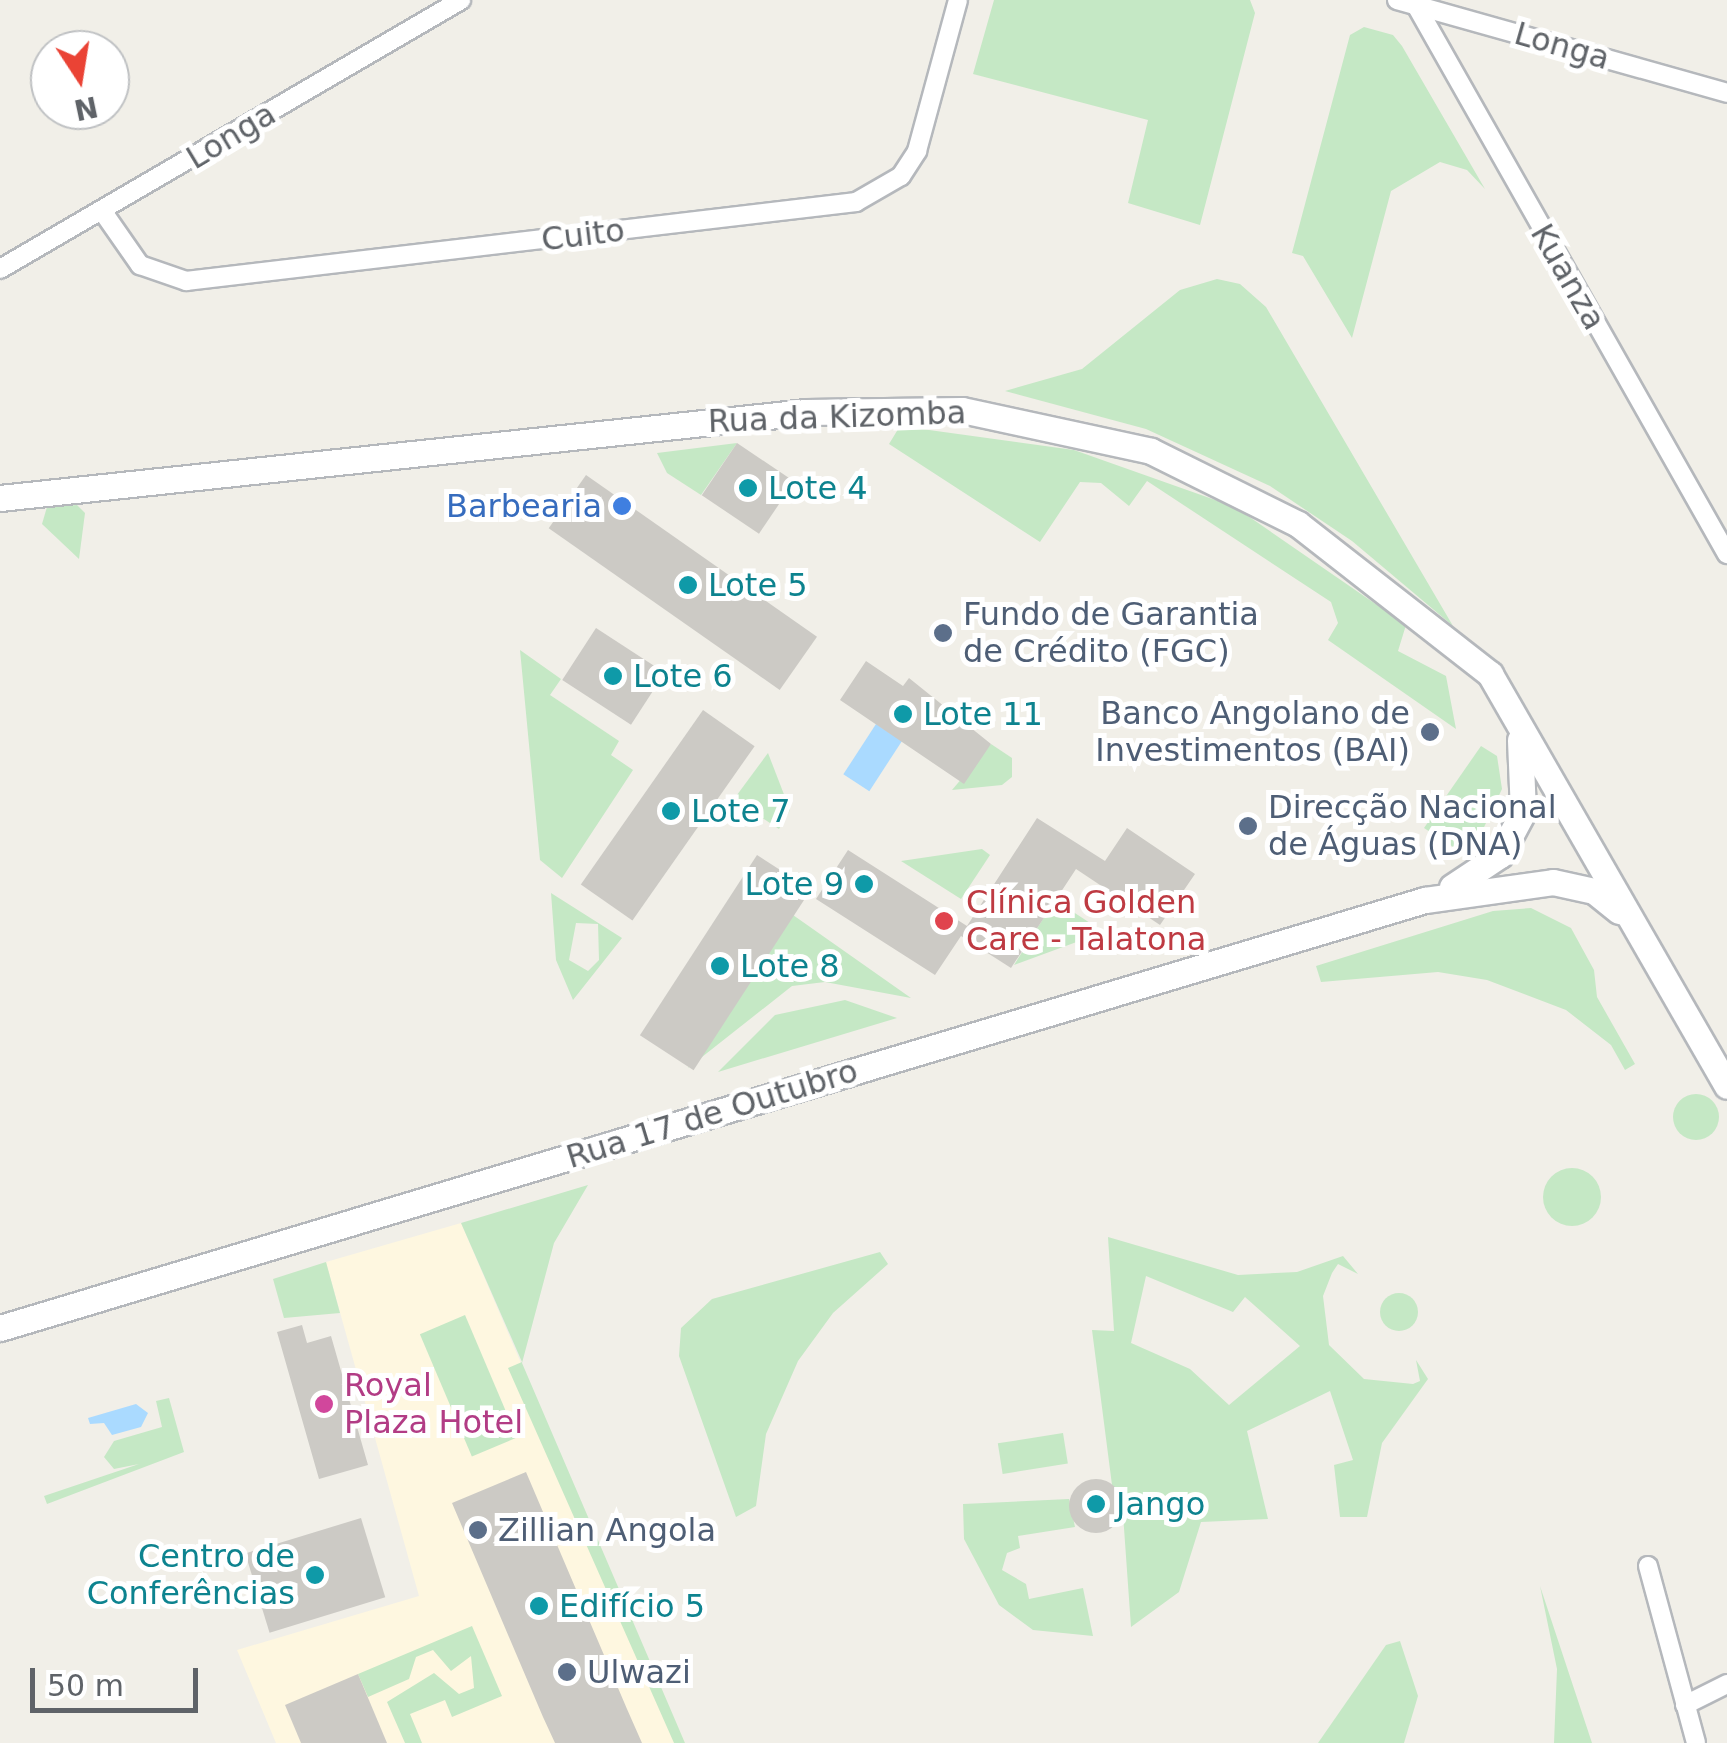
<!DOCTYPE html>
<meta charset="utf-8">
<style>
body{margin:0}
#map{position:relative;width:1727px;height:1743px;overflow:hidden;background:#f1efe8;font-family:"DejaVu Sans",sans-serif}
div>[style]{position:absolute}
[style*='--x']{left:calc(var(--x)*1px);top:calc(var(--y)*1px);width:calc(var(--w)*1px);rotate:calc(var(--a)*1deg)}
.commercial>*{inset:0;background:#fef7e0}
.green>*{inset:0;background:#c5e8c5;transform-origin:0 0}
.round{border-radius:50%}
.water>*{inset:0;background:#aadaff;transform-origin:0 0}
.building>*{inset:0;background:#cccac5;transform-origin:0 0}
.roads{filter:drop-shadow(2px 0 #b5b8bc) drop-shadow(-2px 0 #b5b8bc) drop-shadow(0 2px #b5b8bc) drop-shadow(0 -2px #b5b8bc)}
.minor>*{height:18px;margin:-9px;padding:0 9px;transform-origin:9px;border-radius:9px;background:#fff}
.secondary>*{height:25px;margin:-12.5px;padding:0 12.5px;transform-origin:12.5px;border-radius:12.5px;background:#fff}
.dots>*{width:28px;height:28px;translate:-50% -50%;box-sizing:border-box;border:5px solid #fff;border-radius:50%}
span{translate:-50% -50%;white-space:nowrap;text-align:center;line-height:1.15;-webkit-text-stroke:10px #fff;paint-order:stroke}
.street-label{font-size:32px;color:#5f6368}
.culture-label{font-size:32px;color:#0d838f}
.left{translate:0 -50%;text-align:left}
.right{translate:-100% -50%;text-align:right}
.shop-label{font-size:32px;color:#366cbe}
.service-label{font-size:32px;color:#4e5e75}
.health-label{font-size:32px;color:#be3a42}
.hotel-label{font-size:32px;color:#b23c85}
.north{position:absolute;left:30px;top:30px;width:100px;height:100px;box-sizing:border-box;background:#fff;border:2px solid #bfc1c3;border-radius:50%;rotate:168deg;font-size:28px;font-weight:700;line-height:40px;text-align:center;color:#5f6368}
.north::after{content:'';display:block;margin:auto;width:35px;height:45px;background:#ea4335;clip-path:polygon(50% 0,100% 100%,50% 72%,0 100%)}
.scale{position:absolute;left:30px;top:1668px;width:168px;height:45px;box-sizing:border-box;border:5px solid #5f6368;border-top:0;padding-left:12px;font-size:30px;line-height:35px;white-space:nowrap;color:#5f6368;-webkit-text-stroke:8px #fff;paint-order:stroke}
</style>
<div id="map">
<div class="commercial">
<i style="clip-path:polygon(461px 1223px,657px 1681px,685px 1743px,276px 1743px,237px 1650px,419px 1596px,326px 1262px)"></i>
</div>
<div class="green">
<i style="clip-path:polygon(994px 0,1250px 0,1255px 13px,1200px 225px,1128px 203px,1148px 120px,973px 74px)"></i>
<i style="clip-path:polygon(1364px 27px,1393px 35px,1402px 46px,1485px 189px,1467px 170px,1440px 162px,1391px 191px,1352px 338px,1303px 256px,1292px 253px,1350px 35px)"></i>
<i style="clip-path:polygon(1217px 279px,1240px 284px,1266px 307px,1453px 626px,1352px 541px,1270px 486px,1146px 429px,1005px 391px,1082px 369px,1180px 290px)"></i>
<i style="clip-path:polygon(900px 426px,1074px 450px,1235px 507px,1406px 625px,1398px 651px,1446px 676px,1456px 729px,1328px 640px,1338px 623px,1331px 602px,1147px 481px,1129px 506px,1101px 483px,1080px 482px,1040px 542px,889px 444px)"></i>
<i style="clip-path:polygon(737px 443px,701px 495px,667px 473px,657px 453px)"></i>
<i style="clip-path:polygon(47px 507px,77px 505px,85px 513px,79px 559px,42px 524px)"></i>
<i style="clip-path:polygon(520px 650px,561px 679px,550px 695px,619px 741px,611px 755px,633px 770px,562px 878px,540px 860px)"></i>
<i style="clip-path:polygon(991px 744px,1012px 758px,1012px 777px,1002px 785px,952px 790px)"></i>
<i style="clip-path:polygon(1481px 746px,1497px 756px,1502px 789px,1478px 840px,1458px 850px,1424px 828px)"></i>
<i style="clip-path:polygon(768px 753px,790px 810px,779px 829px,734px 799px)"></i>
<i style="clip-path:polygon(982px 849px,990px 855px,961px 899px,901px 861px)"></i>
<i style="clip-path:polygon(evenodd,551px 893px,622px 938px,573px 1000px,556px 960px,551px 893px,576px 923px,598px 924px,599px 960px,588px 971px,569px 960px,576px 923px)"></i>
<i style="clip-path:polygon(1055px 900px,1116px 940px,1082px 940px,1014px 965px)"></i>
<i style="clip-path:polygon(1531px 908px,1571px 928px,1594px 970px,1597px 997px,1635px 1064px,1625px 1070px,1611px 1045px,1566px 1010px,1487px 980px,1438px 972px,1321px 982px,1316px 966px,1493px 911px)"></i>
<i style="clip-path:polygon(793px 915px,911px 998px,825px 982px,792px 986px,688px 1068px)"></i>
<i style="clip-path:polygon(845px 1000px,897px 1018px,718px 1072px,775px 1015px)"></i>
<i class="round" style="left:1673px;top:1094px;width:46px;height:46px"></i>
<i class="round" style="left:1543px;top:1168px;width:58px;height:58px"></i>
<i style="clip-path:polygon(588px 1185px,554px 1243px,522px 1363px,685px 1743px,674px 1743px,508px 1368px,522px 1362px,461px 1223px)"></i>
<i style="clip-path:polygon(evenodd,1108px 1237px,1238px 1275px,1297px 1272px,1343px 1256px,1358px 1274px,1338px 1264px,1332px 1273px,1323px 1296px,1329px 1345px,1364px 1379px,1413px 1384px,1420px 1381px,1416px 1360px,1428px 1379px,1382px 1443px,1367px 1517px,1340px 1517px,1334px 1465px,1353px 1460px,1330px 1391px,1247px 1431px,1268px 1519px,1201px 1522px,1179px 1592px,1131px 1627px,1122px 1500px,1112px 1485px,1092px 1330px,1114px 1331px,1108px 1237px,1146px 1276px,1233px 1312px,1245px 1297px,1300px 1346px,1229px 1405px,1190px 1369px,1131px 1343px,1146px 1276px)"></i>
<i style="clip-path:polygon(880px 1252px,888px 1264px,833px 1313px,798px 1361px,766px 1434px,756px 1506px,736px 1517px,679px 1356px,681px 1328px,712px 1299px)"></i>
<i style="clip-path:polygon(326px 1262px,340px 1313px,284px 1318px,273px 1279px)"></i>
<i class="round" style="left:1380px;top:1293px;width:38px;height:38px"></i>
<i style="left:465px;top:1315px;width:133px;height:49px;rotate:67deg"></i>
<i style="clip-path:polygon(169px 1398px,184px 1452px,47px 1504px,44px 1496px,139px 1464px,114px 1469px,104px 1457px,114px 1441px,162px 1427px,156px 1401px)"></i>
<i style="left:1063px;top:1433px;width:31px;height:66px;rotate:81deg"></i>
<i style="clip-path:polygon(1069px 1499px,1075px 1527px,1018px 1536px,1020px 1548px,1007px 1553px,1002px 1570px,1026px 1584px,1029px 1599px,1083px 1588px,1093px 1636px,1033px 1630px,999px 1605px,964px 1539px,963px 1504px)"></i>
<i style="clip-path:polygon(1540px 1586px,1592px 1743px,1554px 1743px,1557px 1669px)"></i>
<i style="clip-path:polygon(472px 1626px,502px 1696px,452px 1717px,445px 1700px,410px 1714px,422px 1743px,405px 1743px,387px 1702px,434px 1673px,459px 1694px,474px 1688px,471px 1656px,451px 1671px,433px 1650px,416px 1657px,409px 1679px,368px 1697px,358px 1674px)"></i>
<i style="clip-path:polygon(1400px 1641px,1418px 1696px,1404px 1743px,1318px 1743px,1386px 1645px)"></i>
</div>
<div class="water">
<i style="left:876px;top:724px;width:31px;height:60px;rotate:33deg"></i>
<i style="clip-path:polygon(136px 1404px,148px 1413px,141px 1427px,112px 1435px,104px 1423px,90px 1424px,88px 1418px)"></i>
</div>
<div class="building">
<i style="left:737px;top:443px;width:69px;height:63px;rotate:34deg"></i>
<i style="left:586px;top:475px;width:282px;height:65px;rotate:35deg"></i>
<i style="left:596px;top:628px;width:82px;height:62px;rotate:33deg"></i>
<i style="clip-path:polygon(866px 661px,903px 686px,909px 678px,991px 744px,964px 784px,840px 700px)"></i>
<i style="left:703px;top:710px;width:63px;height:213px;rotate:35deg"></i>
<i style="clip-path:polygon(1037px 818px,1105px 861px,1127px 828px,1195px 874px,1160px 925px,1076px 869px,1011px 968px,961px 936px,935px 975px,816px 899px,848px 850px,967px 926px)"></i>
<i style="left:757px;top:855px;width:64px;height:215px;rotate:33deg"></i>
<i style="clip-path:polygon(302px 1325px,307px 1343px,331px 1336px,368px 1465px,319px 1479px,277px 1332px)"></i>
<i style="clip-path:polygon(526px 1472px,627px 1709px,642px 1743px,555px 1743px,543px 1717px,452px 1503px)"></i>
<i class="round" style="left:1069px;top:1479px;width:54px;height:54px"></i>
<i style="left:361px;top:1518px;width:83px;height:121px;rotate:73deg"></i>
<i style="clip-path:polygon(358px 1674px,387px 1743px,301px 1743px,285px 1705px)"></i>
</div>
<div class="roads">
<div class="minor">
<i style="--x:1397;--y:0;--w:343;--a:15.7"></i>
<i style="--x:1413;--y:0;--w:637;--a:60.46"></i>
<i style="--x:103;--y:212;--w:65;--a:55.1"></i>
<i style="--x:140;--y:265;--w:49;--a:19.2"></i>
<i style="--x:186;--y:281;--w:675;--a:-6.72"></i>
<i style="--x:856;--y:202;--w:52;--a:-30"></i>
<i style="--x:901;--y:176;--w:30;--a:-57"></i>
<i style="--x:917;--y:151;--w:156;--a:-74.8"></i>
<i style="--x:0;--y:269;--w:534;--a:-30.26"></i>
<i style="--x:1648;--y:1566;--w:183;--a:74.8"></i>
<i style="--x:1685;--y:1705;--w:47;--a:-26.6"></i>
</div>
<div class="secondary">
<i style="--x:0;--y:498;--w:811;--a:-6.09"></i>
<i style="--x:806;--y:412;--w:156;--a:-0.7"></i>
<i style="--x:962;--y:410;--w:193;--a:12.2"></i>
<i style="--x:1151;--y:451;--w:164;--a:26.4"></i>
<i style="--x:1298;--y:524;--w:244;--a:38"></i>
<i style="--x:1490;--y:674;--w:475;--a:60.1"></i>
<i style="--x:1452;--y:887;--w:58;--a:-33.7"></i>
<i style="--x:1500;--y:855;--w:49;--a:-61.9"></i>
<i style="--x:1523;--y:812;--w:72;--a:-92.4"></i>
<i style="--x:0;--y:1328;--w:1488;--a:-16.72"></i>
<i style="--x:1425;--y:900;--w:129;--a:-8"></i>
<i style="--x:1553;--y:882;--w:42;--a:12.4"></i>
<i style="--x:1594;--y:891;--w:32;--a:39"></i>
</div>
</div>
<div class="dots">
<i style="left:748px;top:488px;background:#0f9aa8"></i>
<i style="left:622px;top:506px;background:#3f7fe0"></i>
<i style="left:688px;top:585px;background:#0f9aa8"></i>
<i style="left:943px;top:633px;background:#5c6f8a"></i>
<i style="left:613px;top:676px;background:#0f9aa8"></i>
<i style="left:903px;top:714px;background:#0f9aa8"></i>
<i style="left:1430px;top:732px;background:#5c6f8a"></i>
<i style="left:671px;top:811px;background:#0f9aa8"></i>
<i style="left:1248px;top:826px;background:#5c6f8a"></i>
<i style="left:864px;top:884px;background:#0f9aa8"></i>
<i style="left:944px;top:921px;background:#e0444e"></i>
<i style="left:720px;top:966px;background:#0f9aa8"></i>
<i style="left:324px;top:1404px;background:#d1479c"></i>
<i style="left:1096px;top:1504px;background:#0f9aa8"></i>
<i style="left:478px;top:1530px;background:#5c6f8a"></i>
<i style="left:315px;top:1575px;background:#0f9aa8"></i>
<i style="left:539px;top:1606px;background:#0f9aa8"></i>
<i style="left:567px;top:1672px;background:#5c6f8a"></i>
</div>
<div class="street-label">
<span style="left:1562px;top:46px;rotate:16deg">Longa</span>
<span style="left:231px;top:136px;rotate:-31deg">Longa</span>
<span style="left:583px;top:235px;rotate:-7deg">Cuito</span>
<span style="left:1568px;top:277px;rotate:60deg">Kuanza</span>
<span style="left:837px;top:417px;rotate:-2deg">Rua da Kizomba</span>
<span style="left:712px;top:1114px;rotate:-17deg">Rua 17 de Outubro</span>
</div>
<div class="culture-label">
<span class="left" style="left:768px;top:488px">Lote 4</span>
<span class="left" style="left:708px;top:585px">Lote 5</span>
<span class="left" style="left:633px;top:676px">Lote 6</span>
<span class="left" style="left:923px;top:714px">Lote 11</span>
<span class="left" style="left:691px;top:811px">Lote 7</span>
<span class="right" style="left:844px;top:884px">Lote 9</span>
<span class="left" style="left:740px;top:966px">Lote 8</span>
<span class="left" style="left:1116px;top:1504px">Jango</span>
<span class="right" style="left:295px;top:1575px">Centro de<br>Conferências</span>
<span class="left" style="left:559px;top:1606px">Edifício 5</span>
</div>
<div class="shop-label">
<span class="right" style="left:602px;top:506px">Barbearia</span>
</div>
<div class="service-label">
<span class="left" style="left:963px;top:633px">Fundo de Garantia<br>de Crédito (FGC)</span>
<span class="right" style="left:1410px;top:732px">Banco Angolano de<br>Investimentos (BAI)</span>
<span class="left" style="left:1268px;top:826px">Direcção Nacional<br>de Águas (DNA)</span>
<span class="left" style="left:498px;top:1530px">Zillian Angola</span>
<span class="left" style="left:587px;top:1672px">Ulwazi</span>
</div>
<div class="health-label">
<span class="left" style="left:966px;top:921px">Clínica Golden<br>Care - Talatona</span>
</div>
<div class="hotel-label">
<span class="left" style="left:344px;top:1404px">Royal<br>Plaza Hotel</span>
</div>
<div class="north">N</div>
<div class="scale">50 m</div>
</div>
